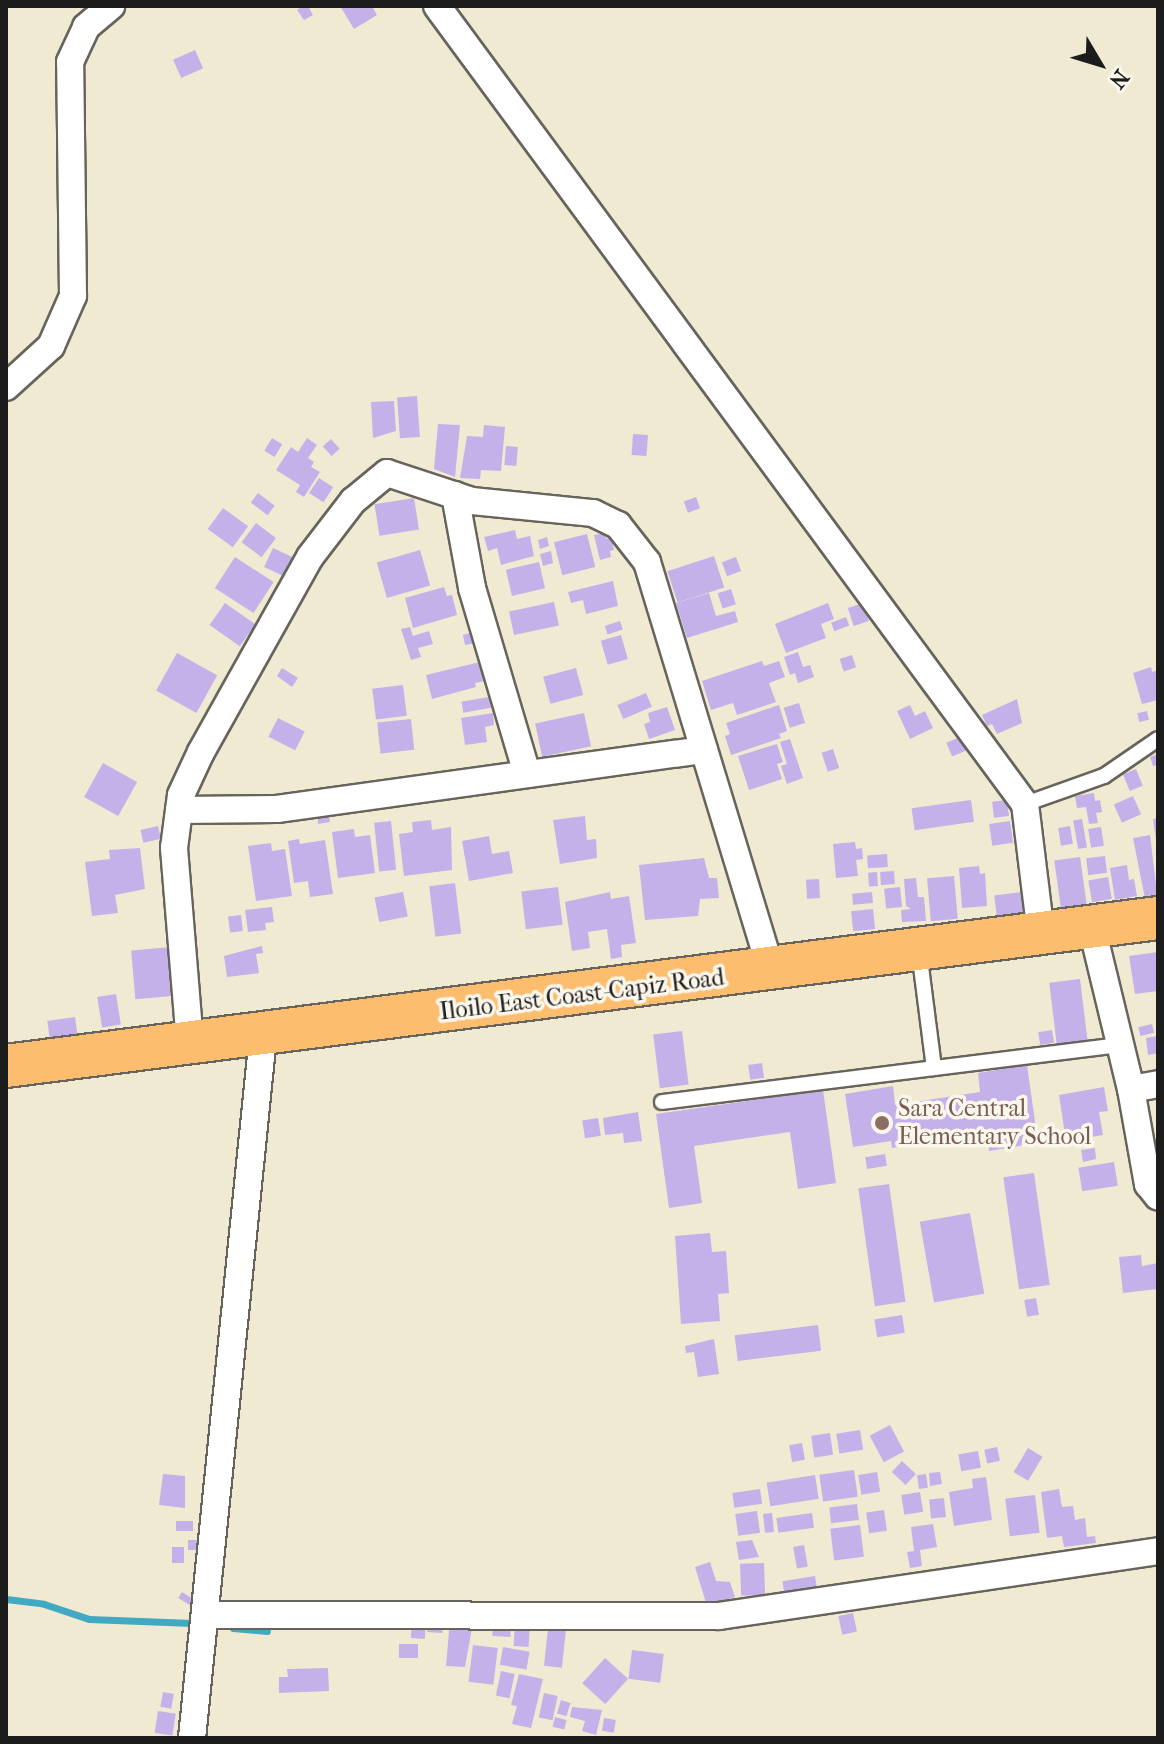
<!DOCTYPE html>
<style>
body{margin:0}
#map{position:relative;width:1164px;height:1744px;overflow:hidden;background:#f0ead2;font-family:"IM FELL French Canon",serif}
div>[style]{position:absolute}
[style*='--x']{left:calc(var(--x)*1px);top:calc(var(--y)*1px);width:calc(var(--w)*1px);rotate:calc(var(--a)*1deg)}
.stream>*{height:7px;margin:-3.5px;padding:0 3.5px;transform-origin:3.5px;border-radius:3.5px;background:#41a9c1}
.building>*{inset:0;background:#c4b1e9;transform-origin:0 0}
.roads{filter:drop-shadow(2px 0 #66645c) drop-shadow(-2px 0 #66645c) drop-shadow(0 2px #66645c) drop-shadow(0 -2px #66645c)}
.service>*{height:14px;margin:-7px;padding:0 7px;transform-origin:7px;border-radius:7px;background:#fff}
.minor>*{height:26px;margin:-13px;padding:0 13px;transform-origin:13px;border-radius:13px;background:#fff}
.primary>*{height:42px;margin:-21px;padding:0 21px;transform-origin:21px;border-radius:21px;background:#fcbd6f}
.dots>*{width:22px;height:22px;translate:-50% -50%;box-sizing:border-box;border:4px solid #fbf7ec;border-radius:50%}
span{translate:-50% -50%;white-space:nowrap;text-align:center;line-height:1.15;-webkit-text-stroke:7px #fbf7ec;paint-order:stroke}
.street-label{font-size:24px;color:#1c1c1c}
.education-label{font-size:24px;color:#785e54}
.left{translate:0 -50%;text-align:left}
.frame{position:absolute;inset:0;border:8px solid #1c1c1c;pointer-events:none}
.north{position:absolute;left:1060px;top:24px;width:80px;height:80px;-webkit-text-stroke:6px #fbf7ec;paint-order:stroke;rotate:128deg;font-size:22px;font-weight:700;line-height:32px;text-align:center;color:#1c1c1c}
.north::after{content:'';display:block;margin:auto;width:28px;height:36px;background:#1c1c1c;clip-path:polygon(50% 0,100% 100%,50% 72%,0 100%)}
</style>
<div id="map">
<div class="stream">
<i style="--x:6;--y:1599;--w:38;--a:7"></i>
<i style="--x:44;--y:1604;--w:47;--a:18.4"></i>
<i style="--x:89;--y:1619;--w:103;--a:2.2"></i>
<i style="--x:233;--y:1628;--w:34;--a:5"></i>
</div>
<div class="building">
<i style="clip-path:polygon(303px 6px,308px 6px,313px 15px,304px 20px,297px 10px)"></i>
<i style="clip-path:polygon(340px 6px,372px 6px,377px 15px,354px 29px)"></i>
<i style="left:195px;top:50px;width:20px;height:24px;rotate:66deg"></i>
<i style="left:417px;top:396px;width:41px;height:20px;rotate:86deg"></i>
<i style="clip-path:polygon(394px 401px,396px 431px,373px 438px,371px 402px)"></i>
<i style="clip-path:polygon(438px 424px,460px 425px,455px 477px,434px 469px)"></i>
<i style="clip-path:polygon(484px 425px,505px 427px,501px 471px,481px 470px,480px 479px,460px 478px,467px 436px,483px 437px)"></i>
<i style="left:633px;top:434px;width:15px;height:21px;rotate:4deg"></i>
<i style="left:272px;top:438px;width:12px;height:15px;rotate:31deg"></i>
<i style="clip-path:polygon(307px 438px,317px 445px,308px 458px,314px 462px,311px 467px,320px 472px,304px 497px,296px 492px,300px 485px,276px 470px,291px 447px,298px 452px)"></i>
<i style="left:331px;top:439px;width:13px;height:11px;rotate:48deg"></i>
<i style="left:506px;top:446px;width:12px;height:19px;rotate:5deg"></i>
<i style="left:319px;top:478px;width:17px;height:18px;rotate:33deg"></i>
<i style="left:258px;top:493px;width:21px;height:12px;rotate:37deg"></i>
<i style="left:696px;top:497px;width:12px;height:13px;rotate:70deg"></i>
<i style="left:414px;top:498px;width:32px;height:40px;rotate:81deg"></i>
<i style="left:223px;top:508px;width:31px;height:26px;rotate:36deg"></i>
<i style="left:256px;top:523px;width:25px;height:24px;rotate:37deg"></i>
<i style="clip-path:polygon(515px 530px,517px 539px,530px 536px,534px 556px,501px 565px,497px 548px,488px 551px,484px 537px)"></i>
<i style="clip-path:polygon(605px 533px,606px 539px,611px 537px,614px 550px,610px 551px,611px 557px,600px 560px,594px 535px)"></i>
<i style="left:587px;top:534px;width:34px;height:34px;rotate:76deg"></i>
<i style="clip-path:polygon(547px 537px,549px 546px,540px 549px,538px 540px)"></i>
<i style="left:273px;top:548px;width:26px;height:21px;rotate:25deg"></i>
<i style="left:420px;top:550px;width:37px;height:45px;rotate:74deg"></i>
<i style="clip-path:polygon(551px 551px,553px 563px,543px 566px,540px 554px)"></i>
<i style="left:714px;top:556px;width:33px;height:49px;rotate:72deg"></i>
<i style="left:235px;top:557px;width:46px;height:37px;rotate:33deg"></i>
<i style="left:736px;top:557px;width:15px;height:15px;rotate:70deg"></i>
<i style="left:539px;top:562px;width:27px;height:34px;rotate:77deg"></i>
<i style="clip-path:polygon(613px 581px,618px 606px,586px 614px,583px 600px,571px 603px,568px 592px)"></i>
<i style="clip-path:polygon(444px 587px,447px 596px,452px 595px,457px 615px,413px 628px,405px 598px)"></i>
<i style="left:731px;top:589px;width:16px;height:14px;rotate:72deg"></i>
<i style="clip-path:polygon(709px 593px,716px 616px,735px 611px,738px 622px,687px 638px,676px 603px)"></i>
<i style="left:554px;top:602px;width:24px;height:46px;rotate:78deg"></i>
<i style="left:225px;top:603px;width:37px;height:27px;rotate:35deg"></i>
<i style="clip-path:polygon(828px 603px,834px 619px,821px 624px,826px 638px,786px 653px,775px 624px)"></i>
<i style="left:863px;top:603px;width:19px;height:16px;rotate:72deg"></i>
<i style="left:846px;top:617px;width:9px;height:16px;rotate:69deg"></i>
<i style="left:620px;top:621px;width:9px;height:16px;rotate:72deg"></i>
<i style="clip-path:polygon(410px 627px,413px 636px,429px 631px,433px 644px,418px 648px,421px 657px,411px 660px,401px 629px)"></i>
<i style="clip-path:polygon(473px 632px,476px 643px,465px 645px,463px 635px)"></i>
<i style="left:621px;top:635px;width:25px;height:21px;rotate:74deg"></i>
<i style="clip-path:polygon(798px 652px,803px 667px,810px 665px,814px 677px,798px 683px,795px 673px,790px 675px,784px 657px)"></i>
<i style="left:177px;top:653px;width:46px;height:43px;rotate:29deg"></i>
<i style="left:852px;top:655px;width:13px;height:13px;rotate:72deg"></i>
<i style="clip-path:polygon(762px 661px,764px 666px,779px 661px,785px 677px,769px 683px,776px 702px,737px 715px,733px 703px,711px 710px,702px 681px)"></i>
<i style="clip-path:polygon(480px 662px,485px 681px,475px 683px,476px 687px,432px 699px,426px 675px)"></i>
<i style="clip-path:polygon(1151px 667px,1152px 672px,1158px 670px,1158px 700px,1142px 704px,1133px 673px)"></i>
<i style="clip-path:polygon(282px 668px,298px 678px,292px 687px,277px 676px)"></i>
<i style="left:576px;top:668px;width:28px;height:34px;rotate:75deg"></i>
<i style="left:403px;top:685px;width:31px;height:31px;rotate:83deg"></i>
<i style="left:646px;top:693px;width:15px;height:31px;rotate:67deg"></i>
<i style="left:489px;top:697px;width:11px;height:28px;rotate:80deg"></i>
<i style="clip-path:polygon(1017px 699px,1022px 723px,997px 734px,992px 724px,987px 726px,982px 715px)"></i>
<i style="left:799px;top:703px;width:21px;height:16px;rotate:73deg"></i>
<i style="clip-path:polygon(779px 705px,787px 731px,779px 734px,781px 738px,731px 755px,725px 736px,730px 734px,726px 723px)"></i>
<i style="clip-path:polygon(910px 705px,915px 716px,925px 711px,933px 728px,910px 739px,897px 711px)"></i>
<i style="clip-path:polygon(667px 707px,675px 730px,649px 739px,644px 724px,650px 722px,648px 713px)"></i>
<i style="left:1147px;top:711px;width:9px;height:10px;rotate:77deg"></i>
<i style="clip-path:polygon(493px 713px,494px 725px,485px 727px,487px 742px,465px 745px,461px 718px)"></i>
<i style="left:584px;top:713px;width:34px;height:50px;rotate:78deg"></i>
<i style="left:278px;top:718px;width:30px;height:21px;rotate:27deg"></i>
<i style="left:411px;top:719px;width:31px;height:34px;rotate:84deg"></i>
<i style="left:962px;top:736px;width:15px;height:17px;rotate:67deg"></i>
<i style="clip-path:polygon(790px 739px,803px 778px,787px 784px,781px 766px,787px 764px,780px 742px)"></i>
<i style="clip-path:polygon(777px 744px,783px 762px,777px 764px,782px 779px,749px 790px,738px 756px)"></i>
<i style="left:833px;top:749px;width:20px;height:12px;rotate:72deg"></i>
<i style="clip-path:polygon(1158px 754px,1158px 765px,1153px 766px,1150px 757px)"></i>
<i style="left:103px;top:763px;width:39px;height:39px;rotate:29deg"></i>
<i style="left:1136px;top:769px;width:18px;height:14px;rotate:68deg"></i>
<i style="clip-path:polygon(1094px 793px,1095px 801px,1100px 800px,1102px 812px,1096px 813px,1098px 823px,1089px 824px,1086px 807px,1077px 808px,1075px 796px)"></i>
<i style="left:1133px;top:796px;width:20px;height:21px;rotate:66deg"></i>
<i style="left:971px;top:800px;width:22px;height:60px;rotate:82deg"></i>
<i style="left:1007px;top:800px;width:16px;height:15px;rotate:83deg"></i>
<i style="clip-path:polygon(585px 816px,587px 840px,596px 839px,597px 858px,560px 864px,553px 820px)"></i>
<i style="clip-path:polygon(329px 817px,330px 822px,318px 824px,318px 818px)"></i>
<i style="clip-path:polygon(1158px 818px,1158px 840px,1156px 840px,1153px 819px)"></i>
<i style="left:1082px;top:819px;width:29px;height:9px;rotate:80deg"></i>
<i style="clip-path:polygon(431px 820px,432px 830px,451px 827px,452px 870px,404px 876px,399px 834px,413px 832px,412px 822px)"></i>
<i style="left:391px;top:821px;width:49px;height:17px;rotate:84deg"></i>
<i style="left:1010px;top:821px;width:22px;height:21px;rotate:82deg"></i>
<i style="left:158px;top:826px;width:13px;height:18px;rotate:77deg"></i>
<i style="left:1070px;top:826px;width:18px;height:12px;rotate:81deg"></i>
<i style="left:1101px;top:827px;width:19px;height:13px;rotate:81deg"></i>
<i style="clip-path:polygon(354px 829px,355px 837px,370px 835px,375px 873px,338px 878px,332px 832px)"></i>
<i style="clip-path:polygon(1150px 835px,1158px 902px,1146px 904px,1133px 838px)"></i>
<i style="clip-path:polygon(489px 836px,492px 854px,509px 851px,513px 873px,469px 881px,462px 841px)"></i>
<i style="clip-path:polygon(299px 839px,300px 844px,325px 840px,333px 894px,310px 897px,308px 881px,294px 883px,288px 841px)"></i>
<i style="clip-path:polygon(855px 842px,856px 849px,862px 848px,863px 859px,856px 860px,858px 876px,836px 878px,833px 844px)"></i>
<i style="clip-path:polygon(271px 843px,272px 851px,285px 849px,292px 896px,256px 901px,248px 846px)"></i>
<i style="clip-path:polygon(140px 848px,145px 889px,115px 895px,118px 913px,92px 916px,85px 862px,110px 859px,109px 850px)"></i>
<i style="left:887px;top:854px;width:13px;height:20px;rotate:86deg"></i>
<i style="left:1105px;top:856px;width:17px;height:19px;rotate:83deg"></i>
<i style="left:1080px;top:857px;width:49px;height:26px;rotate:82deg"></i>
<i style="clip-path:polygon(704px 858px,709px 878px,717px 878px,719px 898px,700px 899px,698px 916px,645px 920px,639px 865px)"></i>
<i style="clip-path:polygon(1127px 865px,1129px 880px,1134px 879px,1137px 896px,1115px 900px,1110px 868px)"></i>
<i style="clip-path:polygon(979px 866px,980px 874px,985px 873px,987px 906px,962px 908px,959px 868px)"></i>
<i style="left:894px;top:871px;width:13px;height:14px;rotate:86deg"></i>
<i style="left:877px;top:872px;width:14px;height:9px;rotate:86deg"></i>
<i style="left:954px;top:876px;width:43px;height:27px;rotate:85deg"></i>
<i style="left:1108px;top:877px;width:22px;height:20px;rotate:80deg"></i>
<i style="clip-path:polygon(916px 878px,918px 897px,924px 897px,926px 921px,902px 922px,901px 910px,911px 909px,906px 906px,904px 879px)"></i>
<i style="left:819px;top:879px;width:19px;height:13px;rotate:87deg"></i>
<i style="left:455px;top:883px;width:51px;height:26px;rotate:83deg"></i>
<i style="left:558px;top:887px;width:38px;height:37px;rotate:83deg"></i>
<i style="left:900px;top:887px;width:20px;height:16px;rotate:84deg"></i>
<i style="left:403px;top:892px;width:25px;height:29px;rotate:79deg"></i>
<i style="clip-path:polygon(610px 892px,611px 899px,629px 896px,636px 943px,621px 945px,622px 957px,611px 959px,607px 929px,588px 932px,590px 948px,572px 951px,565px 902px)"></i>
<i style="left:872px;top:892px;width:11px;height:20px;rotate:85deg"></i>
<i style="left:1023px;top:892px;width:23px;height:29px;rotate:83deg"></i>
<i style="clip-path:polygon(272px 907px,274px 922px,265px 923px,266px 930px,248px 932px,245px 910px)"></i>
<i style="left:873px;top:909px;width:20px;height:22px;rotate:84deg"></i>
<i style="left:241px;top:915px;width:16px;height:13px;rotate:83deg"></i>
<i style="clip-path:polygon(262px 946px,263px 953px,256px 954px,259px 973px,227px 977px,224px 956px)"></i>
<i style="left:171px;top:947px;width:49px;height:40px;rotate:85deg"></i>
<i style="clip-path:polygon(1158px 952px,1158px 991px,1135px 994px,1129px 956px)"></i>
<i style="left:1080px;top:979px;width:64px;height:31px;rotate:83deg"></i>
<i style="left:116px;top:994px;width:31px;height:19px;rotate:81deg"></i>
<i style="left:75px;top:1017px;width:21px;height:28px;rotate:82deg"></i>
<i style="left:1152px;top:1024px;width:9px;height:14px;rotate:77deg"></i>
<i style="left:1052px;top:1030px;width:13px;height:14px;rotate:81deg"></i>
<i style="left:682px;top:1031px;width:54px;height:29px;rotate:83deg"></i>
<i style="clip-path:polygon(1158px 1036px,1158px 1053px,1148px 1055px,1146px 1038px)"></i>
<i style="left:762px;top:1063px;width:15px;height:14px;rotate:82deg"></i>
<i style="clip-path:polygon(1027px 1065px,1038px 1143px,989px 1151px,987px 1134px,892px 1148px,891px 1141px,853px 1147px,845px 1094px,893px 1086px,895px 1105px,980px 1092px,978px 1073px)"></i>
<i style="clip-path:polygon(1104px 1087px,1108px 1111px,1099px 1112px,1103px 1135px,1066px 1141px,1059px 1095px)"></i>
<i style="clip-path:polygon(823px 1090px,836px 1183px,798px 1189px,790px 1132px,694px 1146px,702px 1203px,669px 1208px,656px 1114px)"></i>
<i style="clip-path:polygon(638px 1112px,642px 1141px,624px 1143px,623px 1133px,605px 1135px,603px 1118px)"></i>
<i style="left:598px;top:1118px;width:18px;height:16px;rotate:81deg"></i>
<i style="clip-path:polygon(1095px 1148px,1096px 1159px,1083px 1162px,1081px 1150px)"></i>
<i style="left:885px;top:1154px;width:12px;height:20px;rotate:81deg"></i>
<i style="left:1114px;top:1162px;width:24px;height:36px;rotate:81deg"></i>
<i style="left:1034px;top:1173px;width:113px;height:31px;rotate:82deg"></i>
<i style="left:889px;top:1184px;width:119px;height:31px;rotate:82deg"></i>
<i style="left:970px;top:1213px;width:82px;height:51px;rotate:80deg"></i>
<i style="clip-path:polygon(710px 1233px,712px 1252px,726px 1251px,729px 1293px,718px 1294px,720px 1321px,681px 1324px,675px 1236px)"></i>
<i style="clip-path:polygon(1141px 1255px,1142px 1266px,1158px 1263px,1158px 1289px,1123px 1293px,1119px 1257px)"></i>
<i style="left:1036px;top:1298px;width:17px;height:12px;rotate:80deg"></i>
<i style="left:902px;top:1315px;width:18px;height:28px;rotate:81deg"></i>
<i style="left:818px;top:1325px;width:26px;height:84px;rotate:83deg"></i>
<i style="clip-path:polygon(714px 1339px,719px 1374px,698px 1377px,694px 1352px,686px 1353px,685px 1346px)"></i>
<i style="left:890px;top:1425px;width:30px;height:23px;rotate:62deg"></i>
<i style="left:860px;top:1430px;width:20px;height:24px;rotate:81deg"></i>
<i style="left:830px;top:1433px;width:22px;height:19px;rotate:82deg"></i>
<i style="left:802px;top:1443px;width:17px;height:13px;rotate:80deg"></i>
<i style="left:997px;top:1447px;width:14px;height:13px;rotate:78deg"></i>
<i style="left:1028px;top:1448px;width:17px;height:28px;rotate:31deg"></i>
<i style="left:978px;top:1451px;width:17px;height:20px;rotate:80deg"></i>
<i style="left:902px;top:1461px;width:19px;height:15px;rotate:43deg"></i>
<i style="left:854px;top:1470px;width:27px;height:35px;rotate:82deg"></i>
<i style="left:877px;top:1472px;width:20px;height:19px;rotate:81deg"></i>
<i style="clip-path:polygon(940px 1472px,942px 1484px,930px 1486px,929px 1473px)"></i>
<i style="clip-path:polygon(163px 1474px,185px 1476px,185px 1508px,159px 1505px)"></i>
<i style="left:926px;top:1474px;width:14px;height:9px;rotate:82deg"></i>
<i style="left:815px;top:1475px;width:24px;height:49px;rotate:81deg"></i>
<i style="clip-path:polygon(986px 1477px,992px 1520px,954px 1526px,949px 1492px,973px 1488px,972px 1479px)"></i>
<i style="left:760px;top:1489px;width:15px;height:28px;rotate:82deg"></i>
<i style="clip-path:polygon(1059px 1489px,1062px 1507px,1073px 1506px,1075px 1520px,1085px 1518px,1087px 1537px,1095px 1536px,1096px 1543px,1064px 1547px,1062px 1536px,1047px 1538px,1041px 1492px)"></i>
<i style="left:920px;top:1492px;width:20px;height:19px;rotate:81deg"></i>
<i style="left:1035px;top:1495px;width:38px;height:30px;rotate:83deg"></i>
<i style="left:944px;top:1498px;width:19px;height:15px;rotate:84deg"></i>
<i style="left:857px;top:1504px;width:16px;height:28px;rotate:83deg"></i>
<i style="left:884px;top:1510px;width:21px;height:18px;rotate:82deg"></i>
<i style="left:757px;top:1511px;width:22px;height:22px;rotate:82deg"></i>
<i style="left:772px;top:1513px;width:19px;height:9px;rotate:84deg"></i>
<i style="left:812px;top:1513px;width:15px;height:36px;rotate:82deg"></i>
<i style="left:176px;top:1521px;width:17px;height:10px"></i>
<i style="clip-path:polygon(933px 1524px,937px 1547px,920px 1550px,922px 1566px,910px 1568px,907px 1552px,914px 1551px,911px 1527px)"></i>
<i style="left:860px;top:1525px;width:32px;height:30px;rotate:83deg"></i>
<i style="left:188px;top:1540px;width:10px;height:10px"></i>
<i style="clip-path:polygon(752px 1540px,759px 1557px,739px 1560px,736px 1542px)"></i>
<i style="left:804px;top:1545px;width:22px;height:11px;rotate:80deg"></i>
<i style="left:172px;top:1547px;width:12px;height:16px"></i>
<i style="clip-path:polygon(710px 1562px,716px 1581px,730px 1582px,735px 1597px,707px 1606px,695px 1567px)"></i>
<i style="left:764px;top:1563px;width:32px;height:24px;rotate:88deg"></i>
<i style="left:815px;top:1576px;width:13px;height:33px;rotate:81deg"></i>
<i style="left:182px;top:1592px;width:13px;height:7px;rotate:32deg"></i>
<i style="left:853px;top:1613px;width:19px;height:15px;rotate:78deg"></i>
<i style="clip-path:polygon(450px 1620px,472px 1628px,465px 1667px,446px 1666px)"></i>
<i style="left:412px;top:1621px;width:14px;height:17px;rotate:4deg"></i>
<i style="left:428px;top:1622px;width:15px;height:10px;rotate:4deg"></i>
<i style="left:493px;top:1624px;width:18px;height:12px;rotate:3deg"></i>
<i style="left:515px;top:1625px;width:15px;height:21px;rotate:4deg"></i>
<i style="left:548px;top:1628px;width:18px;height:38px;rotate:6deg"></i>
<i style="left:418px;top:1644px;width:14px;height:19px;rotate:90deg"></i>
<i style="left:473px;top:1645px;width:25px;height:37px;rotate:7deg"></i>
<i style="left:503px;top:1647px;width:27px;height:18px;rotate:10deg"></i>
<i style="left:632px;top:1650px;width:32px;height:29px;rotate:7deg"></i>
<i style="left:605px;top:1658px;width:31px;height:34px;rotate:42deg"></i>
<i style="clip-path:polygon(328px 1668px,329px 1691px,279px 1693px,279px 1677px,288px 1677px,287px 1669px)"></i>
<i style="left:501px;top:1671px;width:14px;height:25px;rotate:12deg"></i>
<i style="clip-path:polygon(519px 1674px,543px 1679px,531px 1728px,512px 1724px,517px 1706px,511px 1705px)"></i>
<i style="left:163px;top:1692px;width:11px;height:15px;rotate:10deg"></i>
<i style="left:544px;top:1693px;width:14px;height:25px;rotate:12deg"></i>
<i style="left:561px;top:1700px;width:10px;height:14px;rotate:17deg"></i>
<i style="clip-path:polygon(572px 1707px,602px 1710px,596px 1735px,582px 1731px,585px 1721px,570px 1717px)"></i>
<i style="left:158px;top:1711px;width:18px;height:22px;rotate:9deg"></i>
<i style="left:555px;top:1717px;width:12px;height:10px;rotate:14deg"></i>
<i style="left:604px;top:1718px;width:12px;height:13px;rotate:9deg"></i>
</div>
<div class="roads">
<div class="service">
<i style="--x:1025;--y:804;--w:84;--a:-19.5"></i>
<i style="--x:1104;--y:776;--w:65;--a:-34.4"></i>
<i style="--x:919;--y:951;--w:118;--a:82.7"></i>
<i style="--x:662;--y:1102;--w:462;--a:-7.1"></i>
</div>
<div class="minor">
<i style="--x:437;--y:6;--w:991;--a:53.62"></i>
<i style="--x:1025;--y:804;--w:132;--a:83"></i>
<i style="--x:6;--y:387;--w:61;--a:-42.3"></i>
<i style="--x:51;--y:346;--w:55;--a:-66.3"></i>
<i style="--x:73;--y:296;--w:234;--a:-90.7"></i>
<i style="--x:70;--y:62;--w:38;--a:-65"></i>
<i style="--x:86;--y:27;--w:33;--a:-40"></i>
<i style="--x:455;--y:495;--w:95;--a:79.6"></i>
<i style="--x:472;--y:588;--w:194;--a:73.5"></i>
<i style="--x:179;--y:810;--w:98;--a:-0.6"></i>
<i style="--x:277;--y:809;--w:431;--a:-7.9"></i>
<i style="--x:1092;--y:928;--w:166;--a:76.4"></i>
<i style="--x:1131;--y:1089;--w:97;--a:79.9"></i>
<i style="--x:1148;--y:1184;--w:16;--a:52"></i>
<i style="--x:190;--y:1043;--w:196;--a:-94.7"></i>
<i style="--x:174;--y:848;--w:53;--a:-82.5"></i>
<i style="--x:181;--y:795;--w:47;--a:-65.1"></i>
<i style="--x:201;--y:752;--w:223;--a:-60.8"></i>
<i style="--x:310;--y:557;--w:71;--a:-52.5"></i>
<i style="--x:353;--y:501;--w:44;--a:-39.5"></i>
<i style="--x:387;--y:473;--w:89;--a:18.2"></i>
<i style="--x:472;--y:501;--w:122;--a:5.7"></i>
<i style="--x:593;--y:513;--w:28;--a:26"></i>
<i style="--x:618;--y:525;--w:47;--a:51.9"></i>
<i style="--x:647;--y:562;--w:426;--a:73.1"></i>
<i style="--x:1131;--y:1089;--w:27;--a:-10"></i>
<i style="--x:207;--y:1615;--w:512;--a:0.11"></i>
<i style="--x:719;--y:1616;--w:444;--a:-8.4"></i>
<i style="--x:192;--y:1738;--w:706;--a:-84.22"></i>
</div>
<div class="primary">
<i style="--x:6;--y:1066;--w:1161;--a:-7.32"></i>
</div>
</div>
<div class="dots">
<i style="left:882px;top:1123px;background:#8d6e63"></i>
</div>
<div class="street-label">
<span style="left:582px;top:995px;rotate:-7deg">Iloilo East Coast-Capiz Road</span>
</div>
<div class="education-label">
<span class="left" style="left:898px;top:1123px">Sara Central<br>Elementary School</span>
</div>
<div class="frame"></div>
<div class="north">N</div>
</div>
